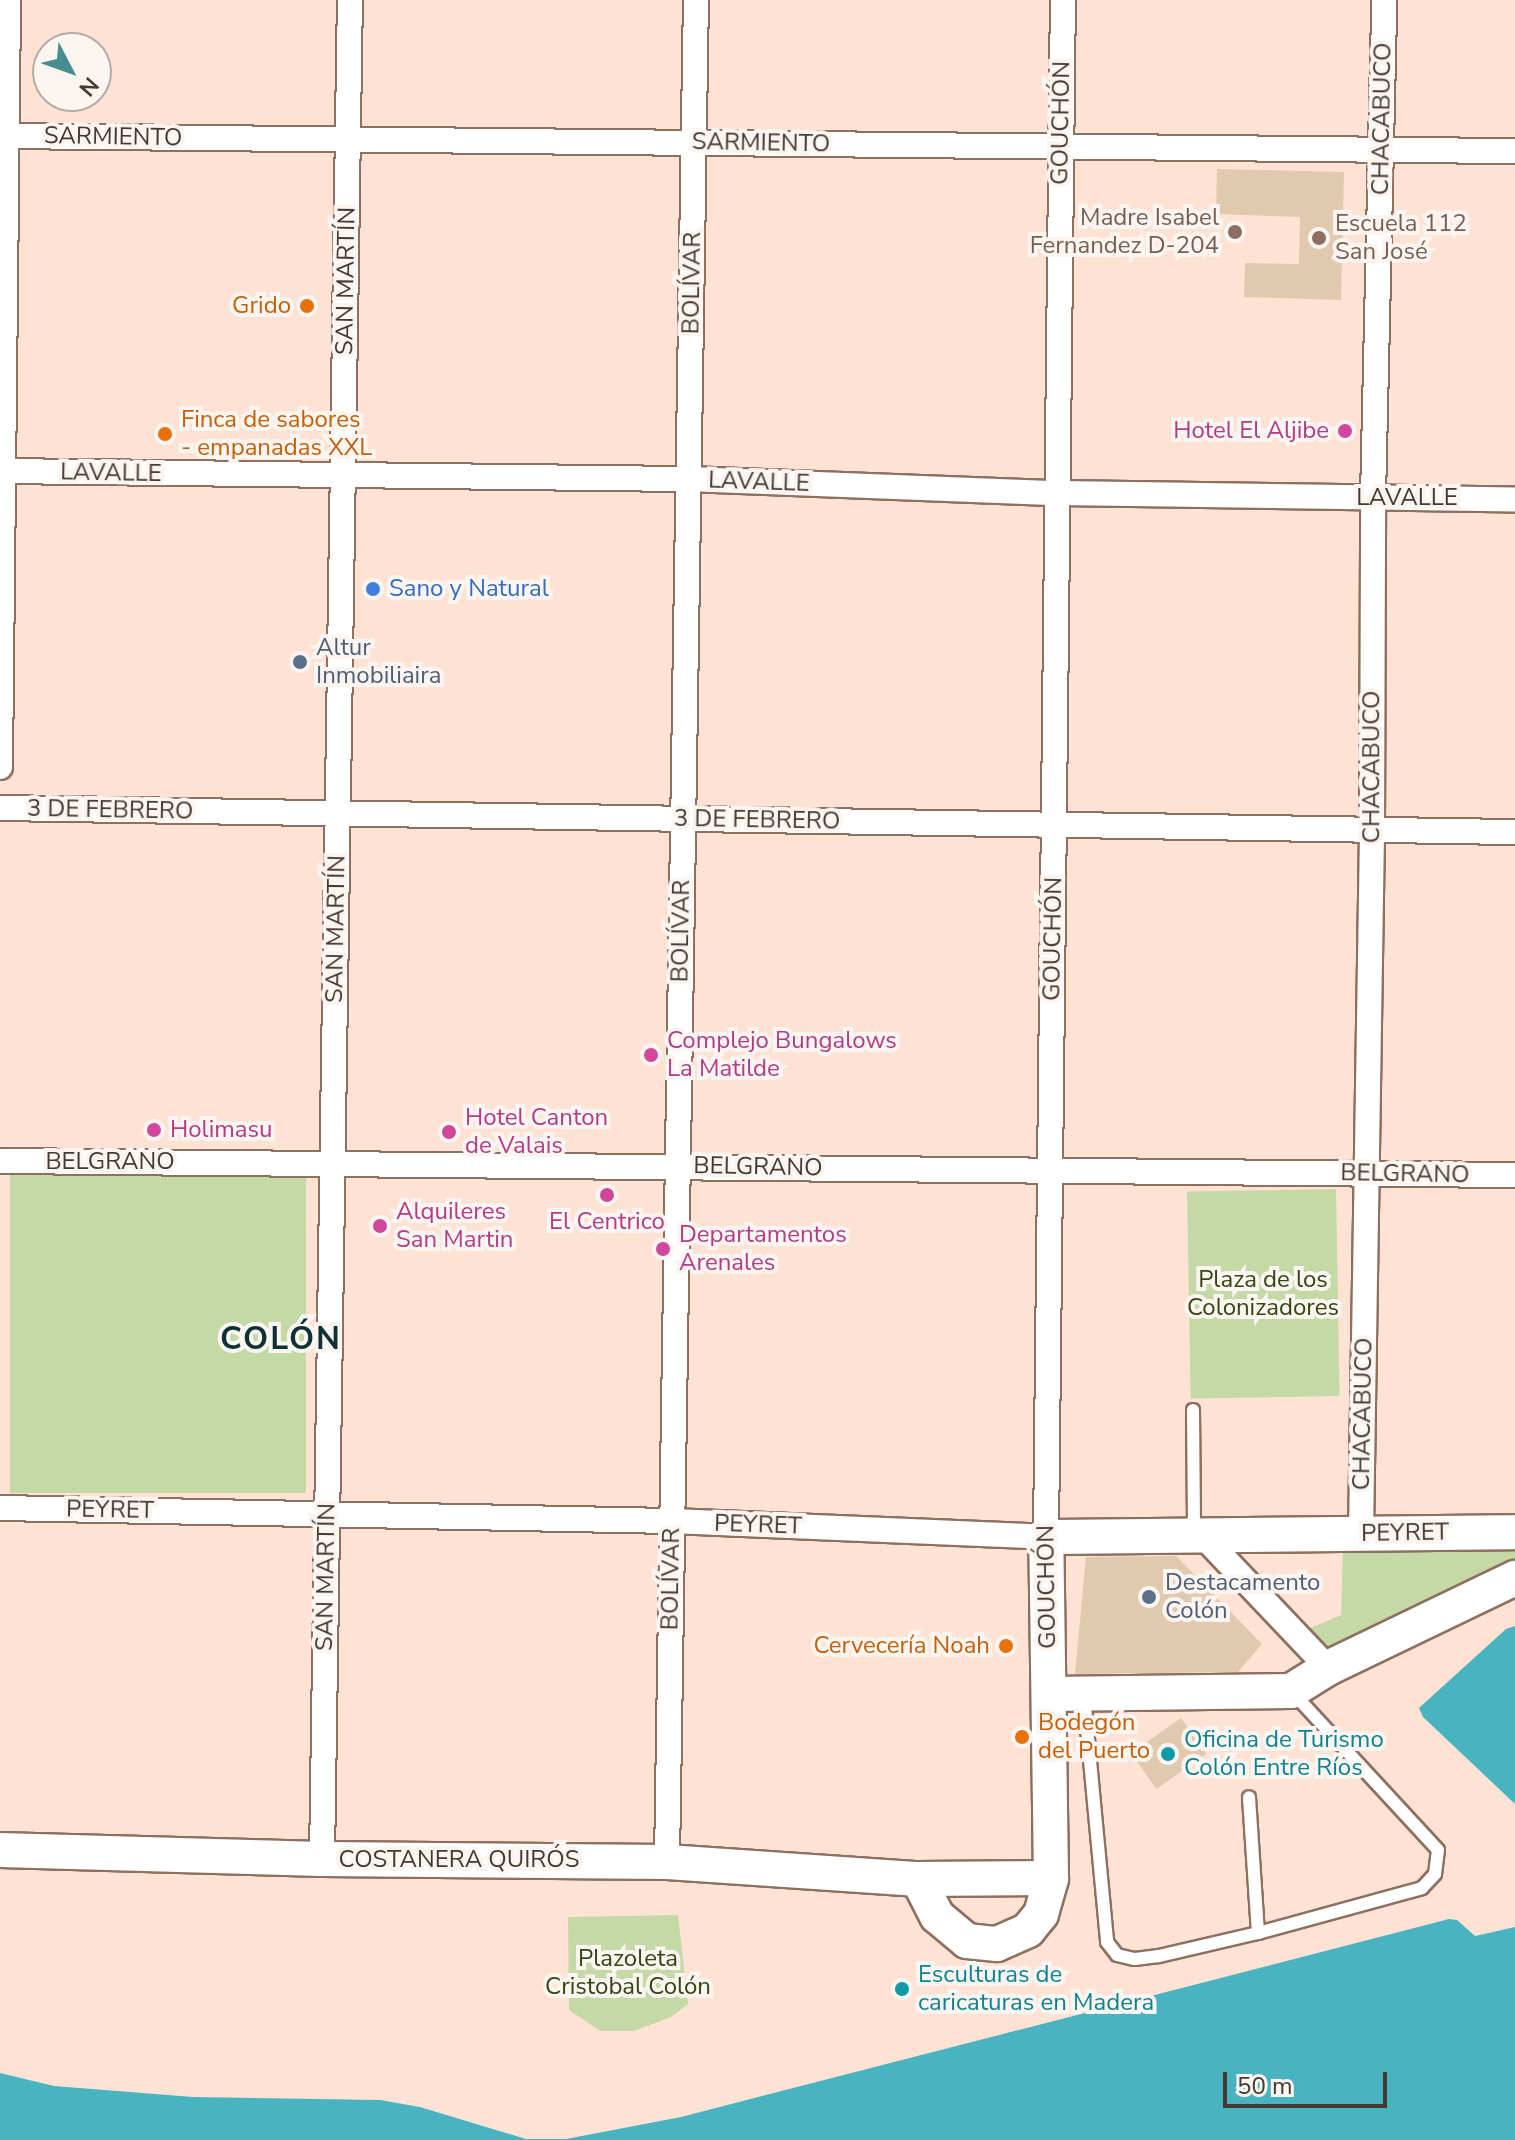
<!DOCTYPE html>
<meta charset="utf-8">
<style>
body{margin:0}
#map{position:relative;width:1515px;height:2140px;overflow:hidden;background:#fee3d4;font-family:"Nunito Sans",sans-serif}
div>[style]{position:absolute}
[style*='--x']{left:calc(var(--x)*1px);top:calc(var(--y)*1px);width:calc(var(--w)*1px);rotate:calc(var(--a)*1deg)}
.green>*{inset:0;background:#c5d9a6;transform-origin:0 0}
.water>*{inset:0;background:#48b4c1}
.building>*{inset:0;background:#e0c9ae;transform-origin:0 0}
.roads{filter:drop-shadow(2px 0 #8d705f) drop-shadow(-2px 0 #8d705f) drop-shadow(0 2px #8d705f) drop-shadow(0 -2px #8d705f)}
.lane>*{height:12px;margin:-6px;padding:0 6px;transform-origin:6px;border-radius:6px;background:#fff}
.street>*{height:24px;margin:-12px;padding:0 12px;transform-origin:12px;border-radius:12px;background:#fff}
.secondary>*{height:34px;margin:-17px;padding:0 17px;transform-origin:17px;border-radius:17px;background:#fff}
.dots>*{width:22px;height:22px;translate:-50% -50%;box-sizing:border-box;border:4px solid #fbf5f1;border-radius:50%}
span{translate:-50% -50%;white-space:nowrap;text-align:center;line-height:1.15;-webkit-text-stroke:8px #fbf5f1;paint-order:stroke}
.street-label{font-size:24px;color:#463931}
.education-label{font-size:24px;color:#785e54}
.right{translate:-100% -50%;text-align:right}
.left{translate:0 -50%;text-align:left}
.food-label{font-size:24px;color:#c56008}
.hotel-label{font-size:24px;color:#b23c85}
.shop-label{font-size:24px;color:#366cbe}
.service-label{font-size:24px;color:#4e5e75}
.park-label{font-size:24px;color:#344511}
.culture-label{font-size:24px;color:#0d838f}
.district-label{font-size:32px;color:#0e3133;font-weight:700;letter-spacing:2px}
.north{position:absolute;left:32px;top:32px;width:80px;height:80px;box-sizing:border-box;background:#fbf5f1;border:2px solid #b3aaa4;border-radius:50%;rotate:131deg;font-size:22px;font-weight:700;line-height:32px;text-align:center;color:#463931}
.north::after{content:'';display:block;margin:auto;width:28px;height:36px;background:#468d91;clip-path:polygon(50% 0,100% 100%,50% 72%,0 100%)}
.scale{position:absolute;left:1223px;top:2072px;width:164px;height:36px;box-sizing:border-box;border:4px solid #463931;border-top:0;padding-left:10px;font-size:24px;line-height:28px;white-space:nowrap;color:#463931;-webkit-text-stroke:6px #fbf5f1;paint-order:stroke}
</style>
<div id="map">
<div class="green">
<i style="left:10px;top:1175px;width:296px;height:318px"></i>
<i style="left:1336px;top:1189px;width:207px;height:149px;rotate:89deg"></i>
<i style="clip-path:polygon(1343px 1546px,1515px 1548px,1515px 1574px,1326px 1659px,1299px 1633px,1341px 1615px)"></i>
<i style="clip-path:polygon(678px 1915px,688px 2004px,671px 2017px,634px 2031px,600px 2031px,569px 2010px,568px 1917px)"></i>
</div>
<div class="water">
<i style="clip-path:polygon(1515px 1626px,1515px 1804px,1423px 1717px,1419px 1708px,1506px 1629px)"></i>
<i style="clip-path:polygon(1449px 1919px,1457px 1920px,1475px 1936px,1515px 1927px,1515px 2140px,0 2140px,0 2073px,54px 2086px,193px 2097px,380px 2100px,420px 2107px,526px 2139px,566px 2139px,681px 2117px)"></i>
</div>
<div class="building">
<i style="clip-path:polygon(1217px 169px,1344px 172px,1341px 300px,1244px 297px,1245px 263px,1299px 264px,1300px 217px,1216px 214px)"></i>
<i style="clip-path:polygon(1176px 1556px,1262px 1644px,1238px 1672px,1075px 1674px,1086px 1557px)"></i>
<i style="left:1181px;top:1718px;width:44px;height:61px;rotate:55deg"></i>
</div>
<div class="roads">
<div class="lane">
<i style="--x:1193;--y:1410;--w:122;--a:89.5"></i>
<i style="--x:1084;--y:1697;--w:246;--a:84.6"></i>
<i style="--x:1107;--y:1942;--w:16;--a:52"></i>
<i style="--x:1117;--y:1955;--w:18;--a:13"></i>
<i style="--x:1135;--y:1959;--w:24;--a:-7"></i>
<i style="--x:1159;--y:1956;--w:102;--a:-13.1"></i>
<i style="--x:1258;--y:1933;--w:136;--a:-93.8"></i>
<i style="--x:1258;--y:1933;--w:170;--a:-15.3"></i>
<i style="--x:1422;--y:1888;--w:19;--a:-47"></i>
<i style="--x:1435;--y:1874;--w:24;--a:-83"></i>
<i style="--x:1438;--y:1850;--w:215;--a:-132.7"></i>
</div>
<div class="street">
<i style="--x:0;--y:136;--w:1515;--a:0.57"></i>
<i style="--x:0;--y:471;--w:688;--a:0.67"></i>
<i style="--x:688;--y:479;--w:369;--a:2.2"></i>
<i style="--x:1057;--y:493;--w:458;--a:0.8"></i>
<i style="--x:0;--y:767;--w:767;--a:-89.4"></i>
<i style="--x:0;--y:808;--w:1515;--a:0.91"></i>
<i style="--x:0;--y:1161;--w:1515;--a:0.53"></i>
<i style="--x:0;--y:1508;--w:672;--a:1.11"></i>
<i style="--x:672;--y:1521;--w:374;--a:2.4"></i>
<i style="--x:1046;--y:1537;--w:1537;--a:-89.37"></i>
<i style="--x:1361;--y:1533;--w:703;--a:-89.1"></i>
<i style="--x:1372;--y:830;--w:332;--a:-89.8"></i>
<i style="--x:1373;--y:498;--w:498;--a:-88.7"></i>
<i style="--x:1202;--y:1535;--w:183;--a:46.5"></i>
<i style="--x:322;--y:1859;--w:1859;--a:-89.14"></i>
<i style="--x:667;--y:1862;--w:1862;--a:-89.11"></i>
</div>
<div class="secondary">
<i style="--x:1049;--y:1694;--w:242;--a:-0.7"></i>
<i style="--x:1291;--y:1691;--w:44;--a:-31.9"></i>
<i style="--x:1328;--y:1668;--w:208;--a:-25.7"></i>
<i style="--x:0;--y:1850;--w:322;--a:1.6"></i>
<i style="--x:322;--y:1859;--w:345;--a:0.5"></i>
<i style="--x:667;--y:1862;--w:252;--a:3.9"></i>
<i style="--x:918;--y:1879;--w:133;--a:-0.4"></i>
<i style="--x:918;--y:1879;--w:42;--a:62.8"></i>
<i style="--x:937;--y:1916;--w:39;--a:40"></i>
<i style="--x:967;--y:1941;--w:30;--a:6"></i>
<i style="--x:997;--y:1944;--w:34;--a:-24"></i>
<i style="--x:1028;--y:1930;--w:21;--a:-51"></i>
<i style="--x:1041;--y:1914;--w:37;--a:-74"></i>
<i style="--x:1051;--y:1878;--w:341;--a:-90.8"></i>
<i style="--x:1046;--y:1537;--w:469;--a:-0.6"></i>
</div>
</div>
<div class="dots">
<i style="left:1235px;top:232px;background:#8d6e63"></i>
<i style="left:1319px;top:238px;background:#8d6e63"></i>
<i style="left:307px;top:306px;background:#e8710a"></i>
<i style="left:1345px;top:431px;background:#d1479c"></i>
<i style="left:165px;top:434px;background:#e8710a"></i>
<i style="left:373px;top:589px;background:#3f7fe0"></i>
<i style="left:300px;top:662px;background:#5c6f8a"></i>
<i style="left:651px;top:1055px;background:#d1479c"></i>
<i style="left:154px;top:1130px;background:#d1479c"></i>
<i style="left:449px;top:1132px;background:#d1479c"></i>
<i style="left:607px;top:1195px;background:#d1479c"></i>
<i style="left:380px;top:1226px;background:#d1479c"></i>
<i style="left:663px;top:1249px;background:#d1479c"></i>
<i style="left:1149px;top:1597px;background:#5c6f8a"></i>
<i style="left:1006px;top:1646px;background:#e8710a"></i>
<i style="left:1022px;top:1737px;background:#e8710a"></i>
<i style="left:1168px;top:1754px;background:#0f9aa8"></i>
<i style="left:902px;top:1989px;background:#0f9aa8"></i>
</div>
<div class="street-label">
<span style="left:1382px;top:119px;rotate:-89deg">CHACABUCO</span>
<span style="left:1061px;top:123px;rotate:-89deg">GOUCHÓN</span>
<span style="left:113px;top:137px;rotate:1deg">SARMIENTO</span>
<span style="left:761px;top:143px;rotate:1deg">SARMIENTO</span>
<span style="left:346px;top:281px;rotate:-89deg">SAN MARTÍN</span>
<span style="left:692px;top:283px;rotate:-89deg">BOLÍVAR</span>
<span style="left:111px;top:473px;rotate:1deg">LAVALLE</span>
<span style="left:759px;top:482px;rotate:2deg">LAVALLE</span>
<span style="left:1407px;top:498px">LAVALLE</span>
<span style="left:1372px;top:767px;rotate:-90deg">CHACABUCO</span>
<span style="left:110px;top:810px;rotate:1deg">3 DE FEBRERO</span>
<span style="left:757px;top:820px;rotate:1deg">3 DE FEBRERO</span>
<span style="left:336px;top:929px;rotate:-89deg">SAN MARTÍN</span>
<span style="left:681px;top:931px;rotate:-89deg">BOLÍVAR</span>
<span style="left:1053px;top:939px;rotate:-89deg">GOUCHÓN</span>
<span style="left:110px;top:1162px">BELGRANO</span>
<span style="left:758px;top:1167px;rotate:1deg">BELGRANO</span>
<span style="left:1405px;top:1174px;rotate:1deg">BELGRANO</span>
<span style="left:1363px;top:1414px;rotate:-89deg">CHACABUCO</span>
<span style="left:110px;top:1510px;rotate:1deg">PEYRET</span>
<span style="left:758px;top:1525px;rotate:2deg">PEYRET</span>
<span style="left:1405px;top:1533px;rotate:-1deg">PEYRET</span>
<span style="left:326px;top:1577px;rotate:-89deg">SAN MARTÍN</span>
<span style="left:671px;top:1579px;rotate:-89deg">BOLÍVAR</span>
<span style="left:1047px;top:1587px;rotate:-91deg">GOUCHÓN</span>
<span style="left:459px;top:1860px">COSTANERA QUIRÓS</span>
</div>
<div class="education-label">
<span class="right" style="left:1219px;top:232px">Madre Isabel<br>Fernandez D-204</span>
<span class="left" style="left:1335px;top:238px">Escuela 112<br>San José</span>
</div>
<div class="food-label">
<span class="right" style="left:291px;top:306px">Grido</span>
<span class="left" style="left:181px;top:434px">Finca de sabores<br>- empanadas XXL</span>
<span class="right" style="left:990px;top:1646px">Cervecería Noah</span>
<span class="left" style="left:1038px;top:1737px">Bodegón<br>del Puerto</span>
</div>
<div class="hotel-label">
<span class="right" style="left:1329px;top:431px">Hotel El Aljibe</span>
<span class="left" style="left:667px;top:1055px">Complejo Bungalows<br>La Matilde</span>
<span class="left" style="left:465px;top:1132px">Hotel Canton<br>de Valais</span>
<span class="left" style="left:170px;top:1130px">Holimasu</span>
<span class="left" style="left:396px;top:1226px">Alquileres<br>San Martin</span>
<span style="left:607px;top:1222px">El Centrico</span>
<span class="left" style="left:679px;top:1249px">Departamentos<br>Arenales</span>
</div>
<div class="shop-label">
<span class="left" style="left:389px;top:589px">Sano y Natural</span>
</div>
<div class="service-label">
<span class="left" style="left:316px;top:662px">Altur<br>Inmobiliaira</span>
<span class="left" style="left:1165px;top:1597px">Destacamento<br>Colón</span>
</div>
<div class="park-label">
<span style="left:1263px;top:1294px">Plaza de los<br>Colonizadores</span>
<span style="left:628px;top:1973px">Plazoleta<br>Cristobal Colón</span>
</div>
<div class="culture-label">
<span class="left" style="left:1184px;top:1754px">Oficina de Turismo<br>Colón Entre Ríos</span>
<span class="left" style="left:918px;top:1989px">Esculturas de<br>caricaturas en Madera</span>
</div>
<div class="district-label">
<span style="left:281px;top:1339px">COLÓN</span>
</div>
<div class="north">N</div>
<div class="scale">50 m</div>
</div>
